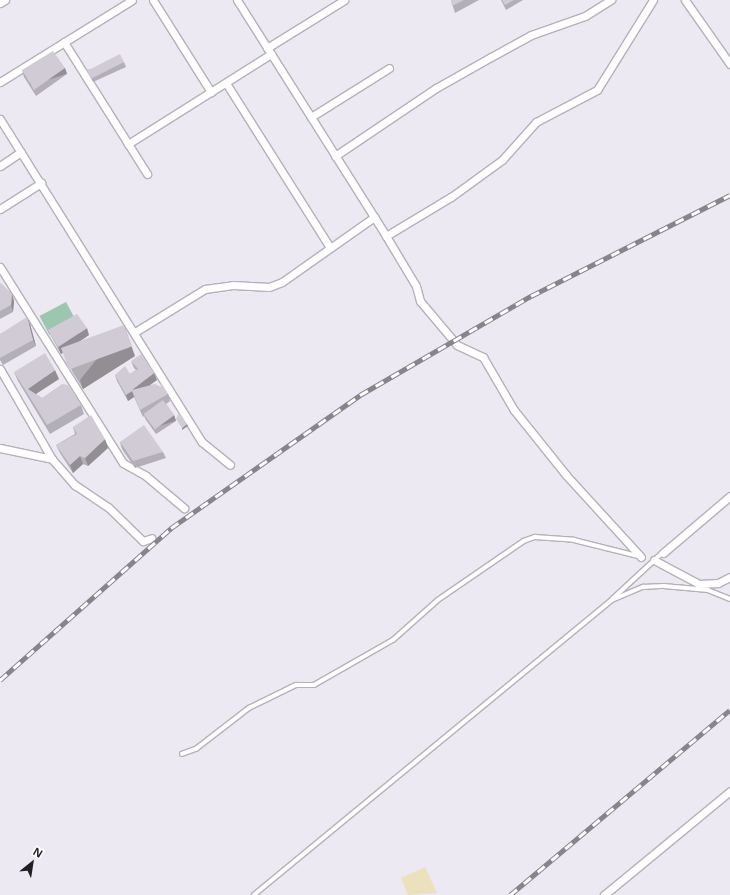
<!DOCTYPE html>
<style>
body{margin:0}
#map{position:relative;width:730px;height:895px;overflow:hidden;background:#ede9f2;font-family:"Noto Sans",sans-serif}
div>[style]{position:absolute}
[style*='--x']{left:calc(var(--x)*1px);top:calc(var(--y)*1px);width:calc(var(--w)*1px);rotate:calc(var(--a)*1deg)}
.forest>*{inset:0;background:#9dc6b1;transform-origin:0 0}
.sand>*{inset:0;background:#ebe1bc}
.roads{filter:drop-shadow(1px 0 #b5b1ba) drop-shadow(-1px 0 #b5b1ba) drop-shadow(0 1px #b5b1ba) drop-shadow(0 -1px #b5b1ba)}
.service>*{height:3.5px;margin:-1.75px;padding:0 1.75px;transform-origin:1.75px;border-radius:1.75px;background:#fff}
.minor>*{height:7px;margin:-3.5px;padding:0 3.5px;transform-origin:3.5px;border-radius:3.5px;background:#fff}
.rail>*{height:4.5px;margin-top:-2.25px;transform-origin:0;background:repeating-linear-gradient(90deg,#fff 0 9px,#87848b 0 18px);box-sizing:border-box;border-block:1px solid #87848b}
.wall>*{inset:0;background:#b3afb6}
.shaded-wall>*{inset:0;background:#928e94;transform-origin:0 0}
.building>*{inset:0;background:#d0cbd4;transform-origin:0 0}
span{translate:-50% -50%;white-space:nowrap;text-align:center;line-height:1.15;-webkit-text-stroke:3.5px #fff;paint-order:stroke}
.north{position:absolute;left:12px;top:843px;width:40px;height:40px;-webkit-text-stroke:3px #fff;paint-order:stroke;rotate:30deg;font-size:11px;font-weight:700;line-height:16px;text-align:center;color:#211f23}
.north::after{content:'';display:block;margin:auto;width:14px;height:18px;background:#211f23;clip-path:polygon(50% 0,100% 100%,50% 72%,0 100%)}
</style>
<div id="map">
<div class="forest">
<i style="left:66px;top:302px;width:21px;height:30px;rotate:62deg"></i>
</div>
<div class="sand">
<i style="clip-path:polygon(425px 867px,437px 893px,408px 895px,401px 878px)"></i>
</div>
<div class="roads">
<div class="service">
<i style="--x:663;--y:553;--w:69;--a:137.3"></i>
<i style="--x:612;--y:600;--w:34;--a:-23"></i>
<i style="--x:643;--y:587;--w:21;--a:-3"></i>
<i style="--x:664;--y:586;--w:44;--a:5.2"></i>
<i style="--x:708;--y:590;--w:24;--a:22"></i>
<i style="--x:182;--y:754;--w:15;--a:-20"></i>
<i style="--x:196;--y:749;--w:67;--a:-37.7"></i>
<i style="--x:249;--y:708;--w:52;--a:-26.1"></i>
<i style="--x:296;--y:685;--w:18;--a:0"></i>
<i style="--x:314;--y:685;--w:91;--a:-29.7"></i>
<i style="--x:393;--y:640;--w:60;--a:-41.6"></i>
<i style="--x:438;--y:600;--w:104;--a:-34.5"></i>
<i style="--x:524;--y:541;--w:12;--a:-20"></i>
<i style="--x:535;--y:537;--w:39;--a:4"></i>
<i style="--x:574;--y:540;--w:66;--a:14"></i>
<i style="--x:254;--y:895;--w:464;--a:-39.5"></i>
</div>
<div class="minor">
<i style="--x:153;--y:0;--w:109;--a:57.8"></i>
<i style="--x:237;--y:0;--w:279;--a:57.7"></i>
<i style="--x:386;--y:236;--w:58;--a:59"></i>
<i style="--x:416;--y:286;--w:16;--a:75"></i>
<i style="--x:420;--y:301;--w:57;--a:49.9"></i>
<i style="--x:457;--y:345;--w:29;--a:25"></i>
<i style="--x:483;--y:357;--w:61;--a:59.7"></i>
<i style="--x:514;--y:410;--w:83;--a:51.3"></i>
<i style="--x:566;--y:475;--w:111;--a:47.6"></i>
<i style="--x:685;--y:0;--w:78;--a:54.9"></i>
<i style="--x:0;--y:3;--w:6;--a:-31"></i>
<i style="--x:64;--y:42;--w:156;--a:57.8"></i>
<i style="--x:267;--y:48;--w:91;--a:-31.9"></i>
<i style="--x:0;--y:82;--w:155;--a:-31.8"></i>
<i style="--x:226;--y:83;--w:193;--a:57.7"></i>
<i style="--x:311;--y:117;--w:92;--a:-32.1"></i>
<i style="--x:0;--y:119;--w:381;--a:58"></i>
<i style="--x:202;--y:442;--w:36;--a:39"></i>
<i style="--x:128;--y:144;--w:169;--a:-32.2"></i>
<i style="--x:335;--y:156;--w:122;--a:-34"></i>
<i style="--x:436;--y:88;--w:63;--a:-29.4"></i>
<i style="--x:491;--y:57;--w:46;--a:-28.8"></i>
<i style="--x:531;--y:35;--w:57;--a:-19.4"></i>
<i style="--x:585;--y:16;--w:31;--a:-32"></i>
<i style="--x:0;--y:166;--w:25;--a:-34"></i>
<i style="--x:0;--y:209;--w:49;--a:-32.4"></i>
<i style="--x:386;--y:236;--w:76;--a:-31"></i>
<i style="--x:451;--y:197;--w:63;--a:-36"></i>
<i style="--x:502;--y:160;--w:51;--a:-48.2"></i>
<i style="--x:536;--y:122;--w:69;--a:-27.7"></i>
<i style="--x:597;--y:90;--w:106;--a:-58.1"></i>
<i style="--x:0;--y:267;--w:231;--a:57.9"></i>
<i style="--x:123;--y:463;--w:26;--a:29"></i>
<i style="--x:146;--y:476;--w:50;--a:40.1"></i>
<i style="--x:135;--y:332;--w:82;--a:-31.6"></i>
<i style="--x:205;--y:289;--w:28;--a:-8"></i>
<i style="--x:233;--y:285;--w:36;--a:3"></i>
<i style="--x:269;--y:287;--w:14;--a:-21"></i>
<i style="--x:282;--y:282;--w:113;--a:-35.2"></i>
<i style="--x:0;--y:369;--w:104;--a:60"></i>
<i style="--x:52;--y:459;--w:35;--a:49"></i>
<i style="--x:75;--y:485;--w:40;--a:34"></i>
<i style="--x:108;--y:507;--w:49;--a:44.2"></i>
<i style="--x:143;--y:541;--w:9;--a:-18"></i>
<i style="--x:0;--y:448;--w:53;--a:11.9"></i>
<i style="--x:663;--y:553;--w:88;--a:-40.4"></i>
<i style="--x:654;--y:560;--w:51;--a:28.1"></i>
<i style="--x:699;--y:584;--w:19;--a:-3"></i>
<i style="--x:718;--y:583;--w:13;--a:-27"></i>
<i style="--x:604;--y:895;--w:163;--a:-39.5"></i>
</div>
</div>
<div class="rail">
<i style="--x:0;--y:680;--w:229;--a:-41.6"></i>
<i style="--x:171;--y:528;--w:231;--a:-35.1"></i>
<i style="--x:360;--y:395;--w:198;--a:-30.1"></i>
<i style="--x:531;--y:296;--w:223;--a:-26.9"></i>
<i style="--x:510;--y:895;--w:287;--a:-40.1"></i>
</div>
<div class="wall">
<i style="clip-path:polygon(451px 0,479px 0,455px 13px)"></i>
<i style="clip-path:polygon(501px 0,523px 0,506px 10px)"></i>
<i style="clip-path:polygon(124px 62px,126px 67px,93px 82px,87px 70px)"></i>
<i style="clip-path:polygon(65px 68px,67px 74px,36px 96px,24px 77px,22px 70px)"></i>
<i style="clip-path:polygon(0 283px,12px 294px,14px 301px,13px 312px,0 319px)"></i>
<i style="clip-path:polygon(30px 324px,36px 346px,3px 365px,0 360px,0 334px)"></i>
<i style="clip-path:polygon(48px 330px,89px 335px,61px 354px,51px 336px)"></i>
<i style="clip-path:polygon(135px 356px,83px 389px,72px 371px,68px 362px)"></i>
<i style="clip-path:polygon(131px 361px,157px 380px,149px 385px,168px 394px,170px 401px,166px 404px,174px 415px,176px 421px,156px 434px,146px 420px,144px 416px,143px 417px,134px 397px,128px 401px,117px 381px,115px 375px,130px 374px,136px 370px,134px 368px)"></i>
<i style="clip-path:polygon(14px 372px,59px 379px,36px 394px,42px 398px,81px 405px,84px 414px,50px 434px,18px 381px)"></i>
<i style="clip-path:polygon(73px 427px,108px 448px,88px 466px,83px 464px,73px 473px,60px 453px,56px 445px,75px 434px)"></i>
<i style="clip-path:polygon(120px 442px,163px 452px,166px 458px,135px 468px,122px 449px)"></i>
</div>
<div class="shaded-wall">
<i style="left:65px;top:68px;width:6px;height:38px;rotate:72deg"></i>
<i style="clip-path:polygon(12px 294px,14px 301px,13px 312px,11px 305px)"></i>
<i style="clip-path:polygon(27px 317px,30px 324px,36px 346px,33px 340px)"></i>
<i style="clip-path:polygon(124px 325px,135px 356px,83px 389px,80px 380px)"></i>
<i style="clip-path:polygon(87px 328px,89px 335px,61px 354px,58px 347px)"></i>
<i style="clip-path:polygon(55px 370px,59px 379px,31px 397px,28px 389px)"></i>
<i style="clip-path:polygon(154px 373px,157px 380px,134px 397px,132px 390px)"></i>
<i style="clip-path:polygon(132px 391px,134px 397px,128px 401px,126px 395px)"></i>
<i style="left:174px;top:415px;width:6px;height:24px;rotate:72deg"></i>
<i style="clip-path:polygon(187px 424px,188px 426px,182px 430px,182px 428px)"></i>
<i style="clip-path:polygon(105px 439px,108px 448px,88px 466px,85px 458px)"></i>
<i style="clip-path:polygon(80px 456px,83px 464px,73px 473px,70px 465px)"></i>
</div>
<div class="building">
<i style="clip-path:polygon(451px 0,464px 0,452px 6px)"></i>
<i style="clip-path:polygon(502px 0,514px 0,505px 5px)"></i>
<i style="clip-path:polygon(53px 51px,65px 68px,34px 90px,22px 70px)"></i>
<i style="left:120px;top:54px;width:9px;height:37px;rotate:63deg"></i>
<i style="clip-path:polygon(0 283px,1px 283px,12px 294px,11px 305px,0 311px)"></i>
<i style="clip-path:polygon(77px 314px,87px 328px,58px 347px,48px 330px)"></i>
<i style="clip-path:polygon(27px 317px,33px 340px,0 358px,0 334px)"></i>
<i style="left:124px;top:325px;width:23px;height:67px;rotate:70deg"></i>
<i style="clip-path:polygon(45px 353px,55px 370px,28px 389px,42px 398px,62px 384px,68px 385px,81px 405px,47px 425px,14px 372px)"></i>
<i style="clip-path:polygon(141px 354px,154px 373px,132px 390px,155px 384px,161px 387px,160px 381px,168px 394px,140px 410px,132px 391px,126px 395px,115px 375px,125px 366px,130px 374px,138px 369px,131px 361px)"></i>
<i style="left:163px;top:400px;width:19px;height:24px;rotate:54deg"></i>
<i style="clip-path:polygon(179px 413px,187px 424px,182px 428px,176px 419px)"></i>
<i style="clip-path:polygon(91px 415px,105px 439px,85px 458px,80px 456px,70px 465px,56px 445px,77px 434px,73px 427px)"></i>
<i style="clip-path:polygon(144px 425px,163px 452px,133px 461px,120px 442px)"></i>
</div>
<div class="north">N</div>
</div>
